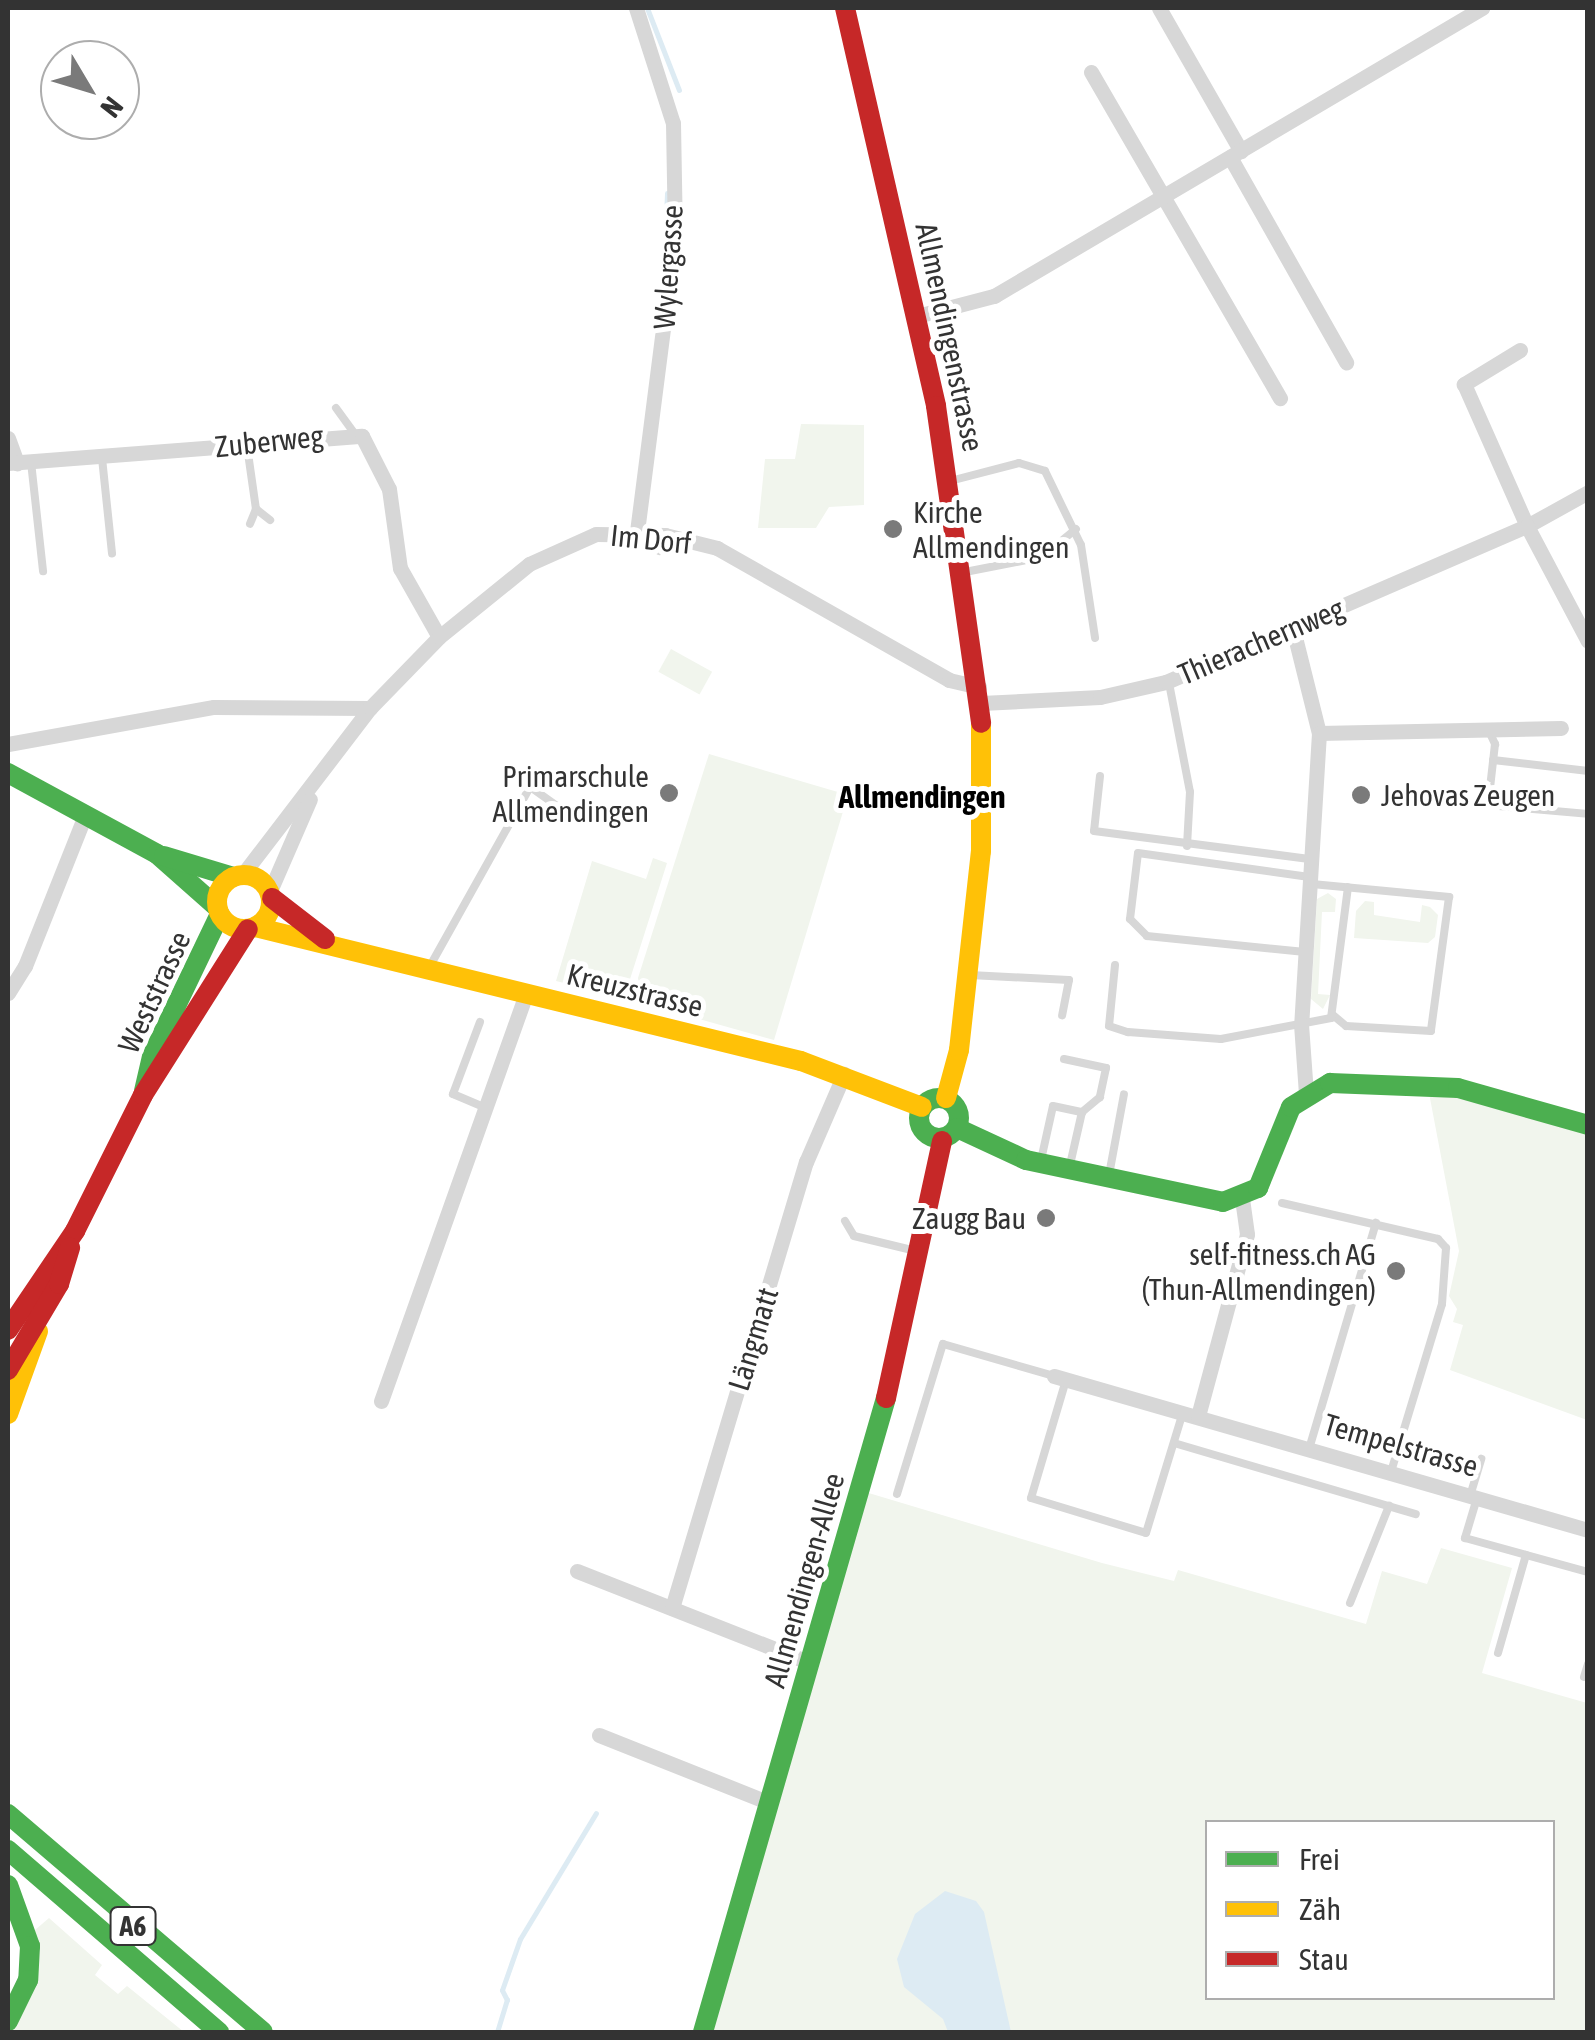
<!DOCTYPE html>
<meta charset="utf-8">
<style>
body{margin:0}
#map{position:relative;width:1595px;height:2040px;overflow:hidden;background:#fff;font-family:"Asap Condensed",sans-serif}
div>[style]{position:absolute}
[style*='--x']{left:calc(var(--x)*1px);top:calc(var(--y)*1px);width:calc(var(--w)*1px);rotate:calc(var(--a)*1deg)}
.green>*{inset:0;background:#f1f5ed;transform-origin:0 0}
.water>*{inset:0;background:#ddebf3}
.stream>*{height:5px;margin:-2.5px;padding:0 2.5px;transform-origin:2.5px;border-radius:2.5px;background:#ddebf3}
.lane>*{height:8px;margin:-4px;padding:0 4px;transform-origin:4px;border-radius:4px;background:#d7d7d7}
.street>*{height:15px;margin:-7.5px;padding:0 7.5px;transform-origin:7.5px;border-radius:7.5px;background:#d7d7d7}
.fast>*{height:20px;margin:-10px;padding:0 10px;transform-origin:10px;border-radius:10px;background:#4caf50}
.fast>.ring{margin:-10px;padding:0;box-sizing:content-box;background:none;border:20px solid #4caf50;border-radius:50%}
.slow>*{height:20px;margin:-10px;padding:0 10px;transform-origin:10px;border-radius:10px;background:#ffc107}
.slow>.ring{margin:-10px;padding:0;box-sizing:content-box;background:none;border:20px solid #ffc107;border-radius:50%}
.jam>*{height:20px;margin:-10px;padding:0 10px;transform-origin:10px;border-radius:10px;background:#c62828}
.dots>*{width:28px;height:28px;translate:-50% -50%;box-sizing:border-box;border:5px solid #fff;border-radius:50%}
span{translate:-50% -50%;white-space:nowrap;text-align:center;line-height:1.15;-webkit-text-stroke:10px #fff;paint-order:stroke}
.shield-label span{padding:2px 8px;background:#fff;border:2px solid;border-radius:8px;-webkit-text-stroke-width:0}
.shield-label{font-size:28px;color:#333;font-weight:700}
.street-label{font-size:30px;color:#333}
.poi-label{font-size:30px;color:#333}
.left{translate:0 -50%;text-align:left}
.right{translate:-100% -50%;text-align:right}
.neighbourhood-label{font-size:32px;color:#000;font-weight:700}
.frame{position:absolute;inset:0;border:10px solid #333;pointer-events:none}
.legend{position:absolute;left:1205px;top:1820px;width:350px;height:180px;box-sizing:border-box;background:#fff;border:2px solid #adadad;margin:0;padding:12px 18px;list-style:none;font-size:30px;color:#333}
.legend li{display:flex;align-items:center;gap:20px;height:50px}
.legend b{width:50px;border:2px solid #adadad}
.north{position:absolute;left:40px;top:40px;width:100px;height:100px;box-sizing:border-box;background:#fff;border:2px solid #adadad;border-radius:50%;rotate:128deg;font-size:28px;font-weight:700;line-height:40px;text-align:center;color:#333}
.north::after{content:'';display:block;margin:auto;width:35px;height:45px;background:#7a7a7a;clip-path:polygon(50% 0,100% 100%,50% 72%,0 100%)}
</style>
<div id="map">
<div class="green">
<i style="clip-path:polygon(801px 424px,864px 425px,864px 505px,829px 507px,816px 528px,758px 528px,765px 459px,795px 459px)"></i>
<i style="left:671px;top:649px;width:47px;height:26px;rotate:29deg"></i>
<i style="clip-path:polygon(709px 754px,848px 795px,774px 1040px,642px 1003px,638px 978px)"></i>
<i style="clip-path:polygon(653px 858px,667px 863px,624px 998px,556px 981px,592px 861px,646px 879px)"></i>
<i style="clip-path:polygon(1328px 893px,1336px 899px,1335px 912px,1322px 912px,1318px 994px,1330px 995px,1323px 1009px,1311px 999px,1317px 899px)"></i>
<i style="clip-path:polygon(1365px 901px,1374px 902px,1374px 915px,1420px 922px,1422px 905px,1430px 907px,1438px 915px,1435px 937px,1428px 943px,1354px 938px,1356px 911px)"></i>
<i style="clip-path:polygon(1429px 1093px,1479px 1100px,1587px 1134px,1587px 1434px,1587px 1420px,1450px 1370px,1463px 1325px,1453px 1322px,1457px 1309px,1449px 1296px,1459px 1251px)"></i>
<i style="clip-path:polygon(evenodd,862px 1491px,1102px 1563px,1174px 1581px,1178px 1570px,1366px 1624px,1382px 1571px,1427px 1584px,1441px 1548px,1512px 1568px,1482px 1673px,1587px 1703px,1587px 2032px,703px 2032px,862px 1491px,1208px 1822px,1552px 1822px,1552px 1998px,1208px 1998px,1208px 1822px)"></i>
<i style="clip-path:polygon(49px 1918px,102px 1965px,95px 1975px,118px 1994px,127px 1986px,184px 2032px,14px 2032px,35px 1930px)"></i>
</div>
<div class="water">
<i style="clip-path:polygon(945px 1891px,976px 1901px,984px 1912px,1011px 2032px,948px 2032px,943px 2019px,904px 1987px,897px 1959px,915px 1914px)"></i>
</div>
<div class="stream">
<i style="--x:647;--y:8;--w:88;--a:68.7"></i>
<i style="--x:664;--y:262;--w:69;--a:-87.5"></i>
<i style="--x:497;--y:2032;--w:34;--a:-73"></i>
<i style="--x:507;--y:2000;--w:11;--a:-117"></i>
<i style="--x:502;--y:1990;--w:54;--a:-70.6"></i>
<i style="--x:520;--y:1939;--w:147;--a:-58.9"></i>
</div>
<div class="lane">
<i style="--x:336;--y:408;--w:32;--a:54"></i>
<i style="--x:247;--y:446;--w:64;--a:81.9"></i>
<i style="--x:256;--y:509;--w:16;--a:112"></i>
<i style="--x:102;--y:458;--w:96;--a:84"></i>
<i style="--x:31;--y:462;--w:110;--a:83.7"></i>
<i style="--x:950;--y:481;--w:71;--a:-14.6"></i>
<i style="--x:1019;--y:463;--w:27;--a:17"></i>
<i style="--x:1045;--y:471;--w:82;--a:64.1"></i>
<i style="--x:1081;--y:545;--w:94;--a:81.4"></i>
<i style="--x:256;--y:509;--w:18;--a:38"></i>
<i style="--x:659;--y:551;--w:17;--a:-69"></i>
<i style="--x:965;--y:572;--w:78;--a:-11"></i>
<i style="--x:1042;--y:557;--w:44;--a:-39.5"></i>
<i style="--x:1169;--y:683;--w:111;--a:79.1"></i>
<i style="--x:1190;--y:792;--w:54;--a:93.2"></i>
<i style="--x:1488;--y:729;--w:17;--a:65"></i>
<i style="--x:1495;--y:744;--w:61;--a:96.5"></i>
<i style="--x:1488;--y:805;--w:100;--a:5.1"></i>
<i style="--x:1493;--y:760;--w:96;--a:6.6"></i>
<i style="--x:505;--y:769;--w:85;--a:35.4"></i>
<i style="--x:1100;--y:776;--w:55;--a:96.2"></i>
<i style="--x:1094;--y:831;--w:219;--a:7.4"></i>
<i style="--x:1312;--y:884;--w:138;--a:5.4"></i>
<i style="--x:1449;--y:897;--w:135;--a:97.7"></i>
<i style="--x:1431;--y:1031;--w:85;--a:-176.6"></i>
<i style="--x:1346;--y:1026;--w:17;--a:-140"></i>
<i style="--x:1305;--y:952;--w:159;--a:-174.2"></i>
<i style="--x:1147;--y:936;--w:24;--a:-135"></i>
<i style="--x:1130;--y:919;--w:66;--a:-83.1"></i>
<i style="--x:1138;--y:853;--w:173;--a:8"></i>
<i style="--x:1115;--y:965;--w:61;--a:95.6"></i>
<i style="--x:1109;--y:1026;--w:20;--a:18"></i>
<i style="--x:1128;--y:1032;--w:93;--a:4.3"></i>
<i style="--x:1221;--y:1039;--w:112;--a:-10.8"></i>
<i style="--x:1331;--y:1018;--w:132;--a:-82.6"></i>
<i style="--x:430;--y:966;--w:207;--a:-60.8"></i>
<i style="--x:970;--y:975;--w:99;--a:2.9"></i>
<i style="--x:1069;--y:980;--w:36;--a:101"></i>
<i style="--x:480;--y:1022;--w:77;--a:110.6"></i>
<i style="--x:453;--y:1094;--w:34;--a:23"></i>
<i style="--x:1064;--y:1059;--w:43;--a:12.1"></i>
<i style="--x:1106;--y:1068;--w:30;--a:102"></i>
<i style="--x:1100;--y:1097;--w:23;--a:140"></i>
<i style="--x:1082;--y:1112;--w:54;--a:102.8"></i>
<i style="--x:1041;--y:1160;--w:55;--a:-77.5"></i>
<i style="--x:1053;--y:1106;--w:30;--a:12"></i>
<i style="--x:1109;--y:1175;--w:82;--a:-79.5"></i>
<i style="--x:1282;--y:1203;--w:160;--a:13"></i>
<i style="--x:1438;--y:1239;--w:12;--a:48"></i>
<i style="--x:1446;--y:1248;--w:56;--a:94.1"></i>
<i style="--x:1442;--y:1304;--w:176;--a:106.9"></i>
<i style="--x:845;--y:1221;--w:17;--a:59"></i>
<i style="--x:854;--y:1236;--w:68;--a:13.6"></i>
<i style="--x:1066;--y:1380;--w:123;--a:106.5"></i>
<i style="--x:1031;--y:1498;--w:120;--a:16.9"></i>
<i style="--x:1146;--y:1533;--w:127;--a:-73"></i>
<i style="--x:1174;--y:1443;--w:252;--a:16.4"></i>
<i style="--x:1309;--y:1449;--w:236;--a:-73.5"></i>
<i style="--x:897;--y:1494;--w:157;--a:-73"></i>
<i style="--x:943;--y:1344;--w:116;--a:16.1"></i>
<i style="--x:1470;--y:1496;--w:39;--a:-73"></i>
<i style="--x:1477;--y:1498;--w:42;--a:106.7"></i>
<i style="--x:1465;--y:1538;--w:128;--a:15.5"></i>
<i style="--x:1350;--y:1603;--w:105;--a:-68.1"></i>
<i style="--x:1498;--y:1653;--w:102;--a:-74.1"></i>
<i style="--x:1584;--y:1677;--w:14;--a:-73"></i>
</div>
<div class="street">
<i style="--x:636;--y:8;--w:121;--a:72.2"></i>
<i style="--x:673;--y:123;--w:112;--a:89"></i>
<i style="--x:675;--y:235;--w:299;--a:97.3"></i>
<i style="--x:1159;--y:8;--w:165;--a:60.2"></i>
<i style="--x:1091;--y:72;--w:377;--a:59.9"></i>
<i style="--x:1230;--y:157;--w:236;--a:60.5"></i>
<i style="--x:917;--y:316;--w:80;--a:-14.6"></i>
<i style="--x:994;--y:296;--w:567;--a:-30.55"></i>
<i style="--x:1520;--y:350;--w:66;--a:148.7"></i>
<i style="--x:1464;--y:384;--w:155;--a:66.1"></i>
<i style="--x:1527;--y:526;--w:70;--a:-29.1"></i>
<i style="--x:8;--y:438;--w:27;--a:70"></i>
<i style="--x:8;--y:463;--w:355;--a:-4.4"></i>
<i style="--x:362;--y:436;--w:59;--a:63"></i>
<i style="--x:389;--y:489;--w:80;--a:82.1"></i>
<i style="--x:400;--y:568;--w:79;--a:60.5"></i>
<i style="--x:1293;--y:629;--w:107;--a:76"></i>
<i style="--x:1319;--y:733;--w:292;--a:93.5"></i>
<i style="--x:1301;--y:1024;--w:69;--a:85.9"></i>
<i style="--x:981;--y:703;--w:119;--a:-2.9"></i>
<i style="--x:1100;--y:697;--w:68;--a:-12.8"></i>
<i style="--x:1166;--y:682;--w:393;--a:-23.4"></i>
<i style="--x:1527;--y:526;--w:130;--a:62.1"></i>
<i style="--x:1319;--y:733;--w:242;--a:-1.2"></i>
<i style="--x:8;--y:744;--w:209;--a:-10.2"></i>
<i style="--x:214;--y:707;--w:156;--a:0.4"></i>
<i style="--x:243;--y:874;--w:209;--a:-52.6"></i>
<i style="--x:370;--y:708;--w:99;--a:-45.8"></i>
<i style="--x:439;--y:637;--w:116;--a:-39"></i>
<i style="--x:529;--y:564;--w:73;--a:-24.1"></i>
<i style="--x:596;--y:534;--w:69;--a:0.8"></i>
<i style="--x:665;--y:535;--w:54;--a:14"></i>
<i style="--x:717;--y:548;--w:267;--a:29.6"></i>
<i style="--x:949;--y:680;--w:31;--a:13"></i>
<i style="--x:270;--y:891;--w:100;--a:-66.5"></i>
<i style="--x:8;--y:993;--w:32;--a:-58"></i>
<i style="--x:25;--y:966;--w:165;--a:-68.3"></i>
<i style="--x:1054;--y:1376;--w:556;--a:16.09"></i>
<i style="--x:381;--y:1401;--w:430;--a:-70.4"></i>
<i style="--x:1198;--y:1416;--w:188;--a:-74.9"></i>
<i style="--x:1247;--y:1234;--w:35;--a:-98"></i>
<i style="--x:577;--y:1571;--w:251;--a:21.5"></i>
<i style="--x:672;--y:1608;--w:466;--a:-73.3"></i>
<i style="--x:806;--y:1162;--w:96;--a:-66.6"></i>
<i style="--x:599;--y:1735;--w:184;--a:21.7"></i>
</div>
<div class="fast">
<i style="--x:8;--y:773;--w:170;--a:28.5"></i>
<i style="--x:157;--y:854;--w:80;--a:41.5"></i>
<i style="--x:164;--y:856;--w:72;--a:16.9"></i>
<i style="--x:144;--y:1091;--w:36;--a:-77"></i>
<i style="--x:152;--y:1056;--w:157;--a:-64.4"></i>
<i class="ring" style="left:919px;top:1098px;width:20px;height:20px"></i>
<i style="--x:957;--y:1128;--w:76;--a:24.9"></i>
<i style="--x:1026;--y:1160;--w:201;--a:12"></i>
<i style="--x:1223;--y:1202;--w:38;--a:-22"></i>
<i style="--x:1258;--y:1188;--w:87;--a:-67.8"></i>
<i style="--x:1291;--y:1107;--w:46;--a:-31.6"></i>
<i style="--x:1330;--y:1083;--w:128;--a:2.2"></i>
<i style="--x:1458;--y:1088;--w:135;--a:15.9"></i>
<i style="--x:8;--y:1814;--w:335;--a:40.5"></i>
<i style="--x:8;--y:1850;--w:279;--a:40.8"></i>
<i style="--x:8;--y:1885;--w:65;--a:70.2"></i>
<i style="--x:30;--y:1946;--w:34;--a:93"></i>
<i style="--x:28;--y:1980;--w:46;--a:116"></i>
<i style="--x:703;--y:2032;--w:660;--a:-73.9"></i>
</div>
<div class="slow">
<i class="ring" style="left:217px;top:875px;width:34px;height:34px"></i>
<i style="--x:255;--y:927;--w:562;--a:13.79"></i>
<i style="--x:801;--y:1061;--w:129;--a:20.8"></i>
<i style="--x:946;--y:1098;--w:50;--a:-74.8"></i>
<i style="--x:959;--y:1050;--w:200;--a:-83.7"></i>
<i style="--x:981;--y:851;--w:128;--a:-90"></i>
<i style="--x:8;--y:1414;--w:88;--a:-70.1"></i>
</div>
<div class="jam">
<i style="--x:845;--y:8;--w:408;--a:77.1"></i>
<i style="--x:936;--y:406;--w:320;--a:81.9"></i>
<i style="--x:272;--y:898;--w:67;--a:37.7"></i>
<i style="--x:8;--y:1330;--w:120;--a:-55.9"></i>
<i style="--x:75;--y:1231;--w:152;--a:-63.4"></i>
<i style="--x:143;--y:1095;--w:196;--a:-57.7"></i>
<i style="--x:8;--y:1370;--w:100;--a:-59.3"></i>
<i style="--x:59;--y:1284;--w:38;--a:-73"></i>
<i style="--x:886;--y:1398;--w:263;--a:-77.7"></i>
</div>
<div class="dots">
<i style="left:893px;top:529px;background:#7a7a7a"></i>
<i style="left:669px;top:793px;background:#7a7a7a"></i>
<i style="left:1361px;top:795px;background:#7a7a7a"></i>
<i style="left:1046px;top:1218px;background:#7a7a7a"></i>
<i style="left:1396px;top:1271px;background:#7a7a7a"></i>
</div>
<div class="shield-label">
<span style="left:133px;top:1926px">A6</span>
</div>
<div class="street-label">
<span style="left:668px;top:267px;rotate:-86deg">Wylergasse</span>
<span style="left:950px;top:337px;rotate:78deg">Allmendingenstrasse</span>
<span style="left:269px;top:441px;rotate:-6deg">Zuberweg</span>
<span style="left:651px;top:539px;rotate:6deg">Im Dorf</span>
<span style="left:1261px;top:641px;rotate:-23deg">Thierachernweg</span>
<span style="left:635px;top:990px;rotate:14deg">Kreuzstrasse</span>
<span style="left:154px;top:992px;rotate:-65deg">Weststrasse</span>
<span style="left:753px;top:1339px;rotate:-73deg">Längmatt</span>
<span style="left:1401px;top:1445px;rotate:16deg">Tempelstrasse</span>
<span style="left:804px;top:1580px;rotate:-74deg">Allmendingen-Allee</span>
</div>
<div class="poi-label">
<span class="left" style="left:913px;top:529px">Kirche<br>Allmendingen</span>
<span class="right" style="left:649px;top:793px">Primarschule<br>Allmendingen</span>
<span class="left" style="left:1381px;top:795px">Jehovas Zeugen</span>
<span class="right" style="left:1026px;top:1218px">Zaugg Bau</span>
<span class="right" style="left:1376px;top:1271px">self-fitness.ch AG<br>(Thun-Allmendingen)</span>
</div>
<div class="neighbourhood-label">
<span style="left:922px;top:797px">Allmendingen</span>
</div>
<div class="frame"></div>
<ul class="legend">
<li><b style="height:12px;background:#4caf50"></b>Frei</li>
<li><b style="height:12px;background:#ffc107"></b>Zäh</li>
<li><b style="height:12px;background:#c62828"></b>Stau</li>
</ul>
<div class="north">N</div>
</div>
